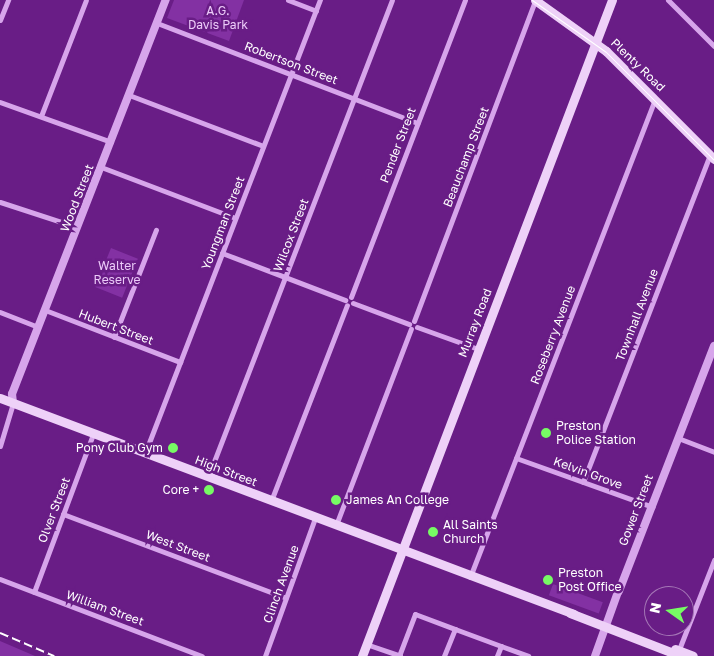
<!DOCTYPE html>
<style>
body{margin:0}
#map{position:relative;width:714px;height:656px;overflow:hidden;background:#691d86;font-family:"Golos Text",sans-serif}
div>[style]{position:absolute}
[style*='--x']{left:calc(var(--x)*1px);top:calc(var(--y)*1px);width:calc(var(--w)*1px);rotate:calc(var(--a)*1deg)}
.green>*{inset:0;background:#8331a3;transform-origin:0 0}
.minor>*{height:5px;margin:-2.5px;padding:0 2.5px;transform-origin:2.5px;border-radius:2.5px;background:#d7a5eb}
.tertiary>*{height:8px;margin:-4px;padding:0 4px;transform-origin:4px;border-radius:4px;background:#d7a5eb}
.secondary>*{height:9px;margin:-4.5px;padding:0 4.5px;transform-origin:4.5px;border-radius:4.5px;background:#eed1f8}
.tram>*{height:1px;margin:-0.5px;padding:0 0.5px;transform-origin:0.5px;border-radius:0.5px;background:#fff}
.rail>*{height:2px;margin-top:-1px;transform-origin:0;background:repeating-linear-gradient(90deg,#fff 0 9px,transparent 0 13px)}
.dots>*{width:14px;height:14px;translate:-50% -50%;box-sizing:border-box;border:2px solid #691d86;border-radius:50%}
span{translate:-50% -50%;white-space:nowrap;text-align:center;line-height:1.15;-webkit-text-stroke:5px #691d86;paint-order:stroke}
.park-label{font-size:12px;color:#ebcaf8}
.street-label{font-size:12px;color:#fff}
.poi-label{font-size:12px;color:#fff}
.left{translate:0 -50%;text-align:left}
.right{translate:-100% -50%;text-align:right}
.north{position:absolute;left:644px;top:586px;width:50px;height:50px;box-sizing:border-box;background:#691d86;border:1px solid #a577b6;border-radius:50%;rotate:283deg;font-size:14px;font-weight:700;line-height:20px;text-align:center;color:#fff}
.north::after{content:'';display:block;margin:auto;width:18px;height:22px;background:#77fa64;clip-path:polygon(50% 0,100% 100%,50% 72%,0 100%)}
</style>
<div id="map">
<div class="green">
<i style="clip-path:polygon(174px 0,244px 0,229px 41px,167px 18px)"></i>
<i style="left:111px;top:248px;width:29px;height:42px;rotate:22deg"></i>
<i style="left:553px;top:584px;width:53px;height:12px;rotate:20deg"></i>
<i style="clip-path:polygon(0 641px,35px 656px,0 656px)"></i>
</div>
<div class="minor">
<i style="--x:288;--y:0;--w:30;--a:21"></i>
<i style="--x:668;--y:0;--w:65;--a:45"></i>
<i style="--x:0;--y:20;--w:22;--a:-68"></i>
<i style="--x:157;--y:23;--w:279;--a:21"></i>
<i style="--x:129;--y:95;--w:143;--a:20.8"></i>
<i style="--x:0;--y:102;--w:118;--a:19.8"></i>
<i style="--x:41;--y:116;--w:124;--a:-68.8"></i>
<i style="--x:101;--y:167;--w:143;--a:20.8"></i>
<i style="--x:0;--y:202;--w:81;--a:18"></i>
<i style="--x:222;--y:253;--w:132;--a:20.9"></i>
<i style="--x:351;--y:297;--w:318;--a:-69"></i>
<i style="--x:353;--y:303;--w:60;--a:20.6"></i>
<i style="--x:45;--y:310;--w:145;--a:21.1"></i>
<i style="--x:0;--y:312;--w:41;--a:21.5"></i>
<i style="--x:414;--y:321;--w:343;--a:-69.3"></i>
<i style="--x:417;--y:327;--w:65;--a:19.8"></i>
<i style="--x:114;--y:337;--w:115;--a:-68.6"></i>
<i style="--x:678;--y:438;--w:39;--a:21"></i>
<i style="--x:0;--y:446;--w:45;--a:-73.2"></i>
<i style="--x:145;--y:453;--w:486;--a:-68.9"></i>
<i style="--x:516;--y:458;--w:145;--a:19.7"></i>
<i style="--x:208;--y:477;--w:511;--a:-68.91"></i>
<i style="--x:583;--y:482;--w:351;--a:-68.8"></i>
<i style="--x:271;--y:501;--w:210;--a:-68.8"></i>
<i style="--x:63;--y:514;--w:238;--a:20.6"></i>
<i style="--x:336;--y:525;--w:210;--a:-69.1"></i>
<i style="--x:470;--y:577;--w:513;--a:-68.84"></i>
<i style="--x:0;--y:579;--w:216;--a:20.9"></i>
<i style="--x:34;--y:592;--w:169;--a:-69.5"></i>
<i style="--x:366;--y:644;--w:36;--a:19"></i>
<i style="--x:501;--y:646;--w:29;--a:20"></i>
<i style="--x:678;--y:652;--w:99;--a:-68.6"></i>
<i style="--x:265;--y:656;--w:147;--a:-70.1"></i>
<i style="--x:399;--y:656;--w:45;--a:-69.1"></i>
<i style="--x:415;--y:614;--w:43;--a:20.6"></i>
<i style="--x:444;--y:656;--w:29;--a:-68"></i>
<i style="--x:455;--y:629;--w:49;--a:20.3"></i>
<i style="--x:501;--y:646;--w:11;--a:112"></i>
</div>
<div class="tertiary">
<i style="--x:13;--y:403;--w:9;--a:-96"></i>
<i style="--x:12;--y:394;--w:423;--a:-68.7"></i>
<i style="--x:619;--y:591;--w:263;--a:-68.8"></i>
<i style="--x:595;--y:656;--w:74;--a:-70.3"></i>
</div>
<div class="secondary">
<i style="--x:535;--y:0;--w:87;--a:35.7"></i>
<i style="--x:606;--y:51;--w:153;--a:45"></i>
<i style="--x:0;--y:398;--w:613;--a:20.62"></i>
<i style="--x:570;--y:613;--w:119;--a:21.2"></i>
<i style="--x:675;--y:649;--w:19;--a:21"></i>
<i style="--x:362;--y:656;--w:702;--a:-69.14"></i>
</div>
<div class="tram">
<i style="--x:532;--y:0;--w:90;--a:35.1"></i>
<i style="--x:606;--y:52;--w:153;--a:45"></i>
</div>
<div class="rail">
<i style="--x:0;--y:633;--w:59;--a:23.1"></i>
</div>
<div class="dots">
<i style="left:546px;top:433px;background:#77fa64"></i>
<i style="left:173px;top:448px;background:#77fa64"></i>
<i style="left:209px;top:490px;background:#77fa64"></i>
<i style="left:336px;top:500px;background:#77fa64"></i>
<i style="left:433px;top:532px;background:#77fa64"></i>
<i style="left:548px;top:580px;background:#77fa64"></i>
</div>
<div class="park-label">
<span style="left:218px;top:18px">A.G.<br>Davis Park</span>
<span style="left:117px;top:273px">Walter<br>Reserve</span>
</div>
<div class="street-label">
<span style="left:291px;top:63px;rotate:21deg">Robertson Street</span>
<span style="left:638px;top:65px;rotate:44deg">Plenty Road</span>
<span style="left:398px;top:145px;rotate:-69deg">Pender Street</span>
<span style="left:466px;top:157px;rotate:-69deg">Beauchamp Street</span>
<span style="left:77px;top:198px;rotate:-69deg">Wood Street</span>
<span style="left:223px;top:223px;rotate:-69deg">Youngman Street</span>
<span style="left:291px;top:235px;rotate:-69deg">Wilcox Street</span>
<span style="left:637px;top:315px;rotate:-69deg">Townhall Avenue</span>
<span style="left:475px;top:323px;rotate:-69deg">Murray Road</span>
<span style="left:116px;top:327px;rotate:21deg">Hubert Street</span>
<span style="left:553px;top:335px;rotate:-69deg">Roseberry Avenue</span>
<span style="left:226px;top:471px;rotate:21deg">High Street</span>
<span style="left:588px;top:473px;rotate:20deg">Kelvin Grove</span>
<span style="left:54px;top:510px;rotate:-69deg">Olver Street</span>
<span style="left:636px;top:510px;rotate:-69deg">Gower Street</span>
<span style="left:178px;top:546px;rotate:21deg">West Street</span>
<span style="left:281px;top:584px;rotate:-70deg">Clinch Avenue</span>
<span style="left:105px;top:608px;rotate:20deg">William Street</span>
</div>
<div class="poi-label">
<span class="left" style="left:556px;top:433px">Preston<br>Police Station</span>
<span class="right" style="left:163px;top:448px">Pony Club Gym</span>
<span class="right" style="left:199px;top:490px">Core +</span>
<span class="left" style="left:346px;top:500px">James An College</span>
<span class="left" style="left:443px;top:532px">All Saints<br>Church</span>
<span class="left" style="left:558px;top:580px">Preston<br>Post Office</span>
</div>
<div class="north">N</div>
</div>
